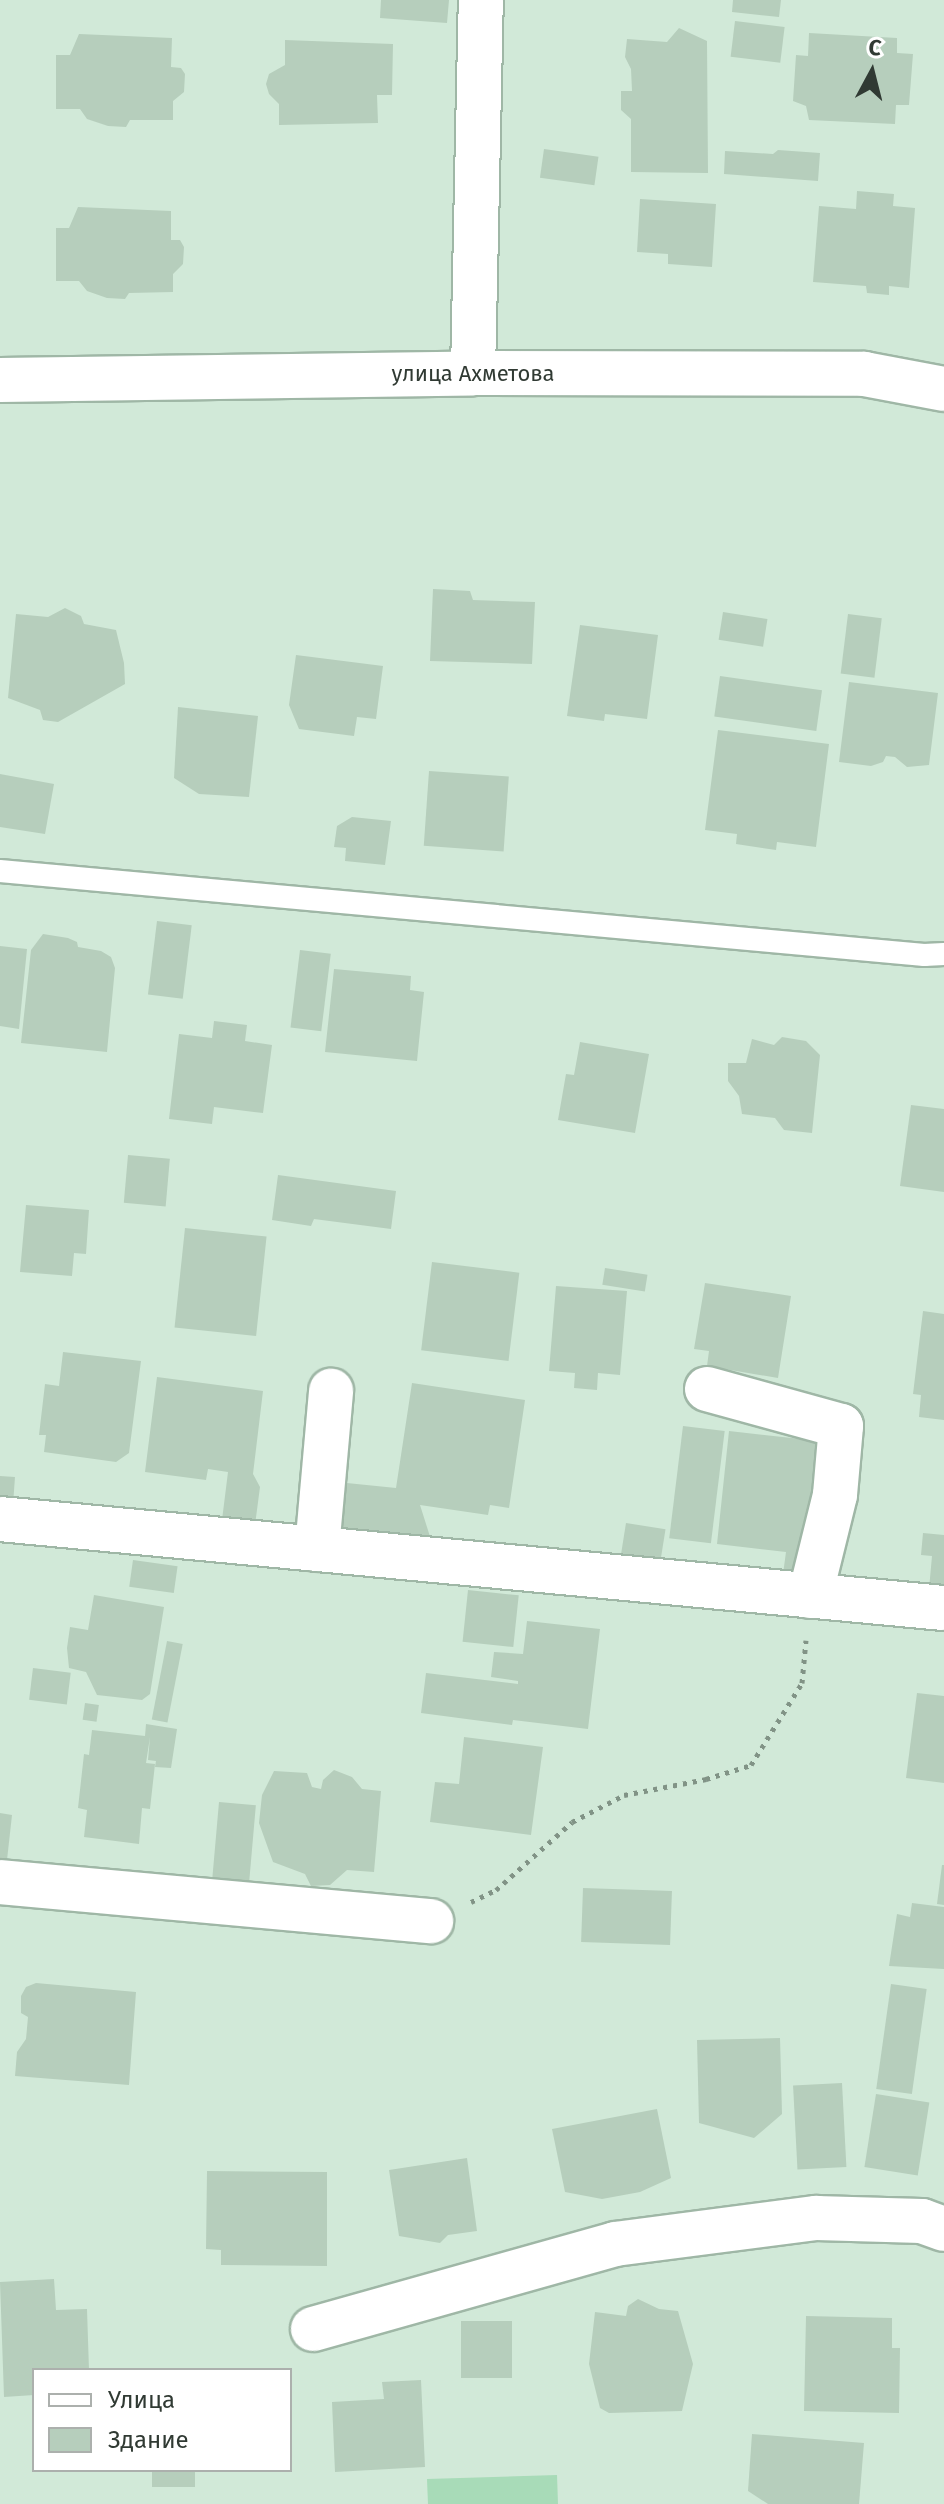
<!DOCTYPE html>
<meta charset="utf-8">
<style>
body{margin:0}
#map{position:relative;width:944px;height:2504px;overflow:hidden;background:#d1e9d8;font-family:"Fira Sans",sans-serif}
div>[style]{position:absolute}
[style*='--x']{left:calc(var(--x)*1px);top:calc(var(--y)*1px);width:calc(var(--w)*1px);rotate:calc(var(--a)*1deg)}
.green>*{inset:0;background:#a8dbb8}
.building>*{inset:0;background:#b6cebc;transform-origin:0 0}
.path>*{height:5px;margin-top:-2.5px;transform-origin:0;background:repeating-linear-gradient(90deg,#819386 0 4px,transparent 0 10px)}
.roads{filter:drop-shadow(2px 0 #9fb7a6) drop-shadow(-2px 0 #9fb7a6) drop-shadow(0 2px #9fb7a6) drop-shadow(0 -2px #9fb7a6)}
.service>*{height:22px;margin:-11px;padding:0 11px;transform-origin:11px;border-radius:11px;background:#fff}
.minor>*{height:44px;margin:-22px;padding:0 22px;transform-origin:22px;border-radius:22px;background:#fff}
span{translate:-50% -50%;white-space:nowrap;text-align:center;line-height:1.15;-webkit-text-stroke:6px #fff;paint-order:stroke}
.street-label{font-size:22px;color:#303a33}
.legend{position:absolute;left:32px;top:2368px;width:260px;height:104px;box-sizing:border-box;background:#fff;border:2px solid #acb0ad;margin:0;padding:10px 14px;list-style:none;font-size:24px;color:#303a33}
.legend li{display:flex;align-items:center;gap:16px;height:40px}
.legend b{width:40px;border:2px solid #acb0ad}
.north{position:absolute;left:832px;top:32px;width:80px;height:80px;-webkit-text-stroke:6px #fff;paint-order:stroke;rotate:7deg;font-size:22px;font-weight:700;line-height:32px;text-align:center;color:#303a33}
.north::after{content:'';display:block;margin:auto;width:28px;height:36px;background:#303a33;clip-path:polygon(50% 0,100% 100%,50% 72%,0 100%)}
</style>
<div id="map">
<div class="green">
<i style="clip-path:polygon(557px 2475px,558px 2504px,428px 2504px,427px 2479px)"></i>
</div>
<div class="building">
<i style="clip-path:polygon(381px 0,449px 0,447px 23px,380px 18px)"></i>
<i style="clip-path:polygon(733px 0,781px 0,779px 17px,732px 12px)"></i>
<i style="left:735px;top:21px;width:50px;height:36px;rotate:7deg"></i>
<i style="clip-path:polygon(679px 28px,707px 41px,708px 173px,631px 172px,631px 119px,621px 110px,621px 91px,632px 91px,631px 69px,625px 57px,627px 39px,667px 42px)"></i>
<i style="clip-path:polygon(809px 33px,897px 38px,897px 53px,913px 54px,909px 105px,896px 105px,895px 124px,809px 120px,806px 106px,793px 101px,796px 55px,808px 56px)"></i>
<i style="clip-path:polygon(79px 34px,172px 38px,171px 67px,181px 68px,185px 74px,184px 92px,173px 101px,173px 120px,130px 120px,126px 127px,108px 126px,87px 119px,80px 109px,56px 109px,56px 55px,70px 55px)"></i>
<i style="clip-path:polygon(285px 40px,393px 44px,392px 95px,377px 95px,378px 123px,279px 125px,279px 104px,269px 94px,266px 84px,269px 74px,285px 65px)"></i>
<i style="left:544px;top:149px;width:55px;height:29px;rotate:8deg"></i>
<i style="clip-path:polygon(778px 150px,820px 153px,818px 181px,724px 174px,725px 151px,773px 154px)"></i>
<i style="clip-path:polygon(857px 191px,894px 194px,893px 206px,915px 208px,909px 288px,889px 286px,889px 295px,867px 293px,866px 286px,813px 282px,819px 206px,856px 209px)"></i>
<i style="clip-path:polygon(640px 199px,716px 204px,712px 267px,668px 264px,668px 254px,637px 252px)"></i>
<i style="clip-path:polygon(78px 207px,171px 211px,171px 240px,180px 240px,184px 247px,183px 264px,173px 274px,173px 292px,129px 293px,125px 299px,107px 298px,87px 291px,79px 281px,56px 281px,56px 228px,69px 228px)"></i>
<i style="clip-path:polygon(433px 589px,470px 591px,473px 600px,535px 602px,532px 664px,430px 661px)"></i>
<i style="clip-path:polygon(65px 608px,81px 616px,84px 624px,116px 630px,124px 663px,125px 684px,58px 722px,43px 720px,40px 710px,8px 698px,16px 614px,48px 617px)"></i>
<i style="left:723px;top:612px;width:45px;height:28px;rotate:9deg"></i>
<i style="left:848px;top:614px;width:34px;height:60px;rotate:7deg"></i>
<i style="clip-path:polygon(580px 625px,658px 635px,647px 719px,605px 714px,604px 721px,567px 716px)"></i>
<i style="clip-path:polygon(296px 655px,383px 666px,376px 719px,357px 717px,354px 736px,299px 729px,289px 705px)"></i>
<i style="left:720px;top:676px;width:103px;height:41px;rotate:8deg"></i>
<i style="clip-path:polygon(849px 682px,938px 693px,929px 765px,907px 767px,895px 757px,886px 756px,883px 762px,871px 766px,839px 762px)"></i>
<i style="clip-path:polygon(178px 707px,258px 716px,249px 797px,199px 794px,174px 778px)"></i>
<i style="clip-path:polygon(718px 730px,829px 744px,816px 847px,777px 842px,776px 850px,736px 844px,737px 834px,705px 830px)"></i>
<i style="left:429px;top:771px;width:80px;height:75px;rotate:4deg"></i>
<i style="clip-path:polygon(0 774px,54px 784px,45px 834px,0 827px)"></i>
<i style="clip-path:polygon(352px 817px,391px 821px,385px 865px,345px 861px,346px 848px,334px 847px,337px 826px)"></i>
<i style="left:157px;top:921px;width:35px;height:74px;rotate:7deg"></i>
<i style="clip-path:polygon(43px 934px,68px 938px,77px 942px,78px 947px,101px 951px,111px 957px,115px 968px,107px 1052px,21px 1043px,31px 950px)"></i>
<i style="clip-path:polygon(0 946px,27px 949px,19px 1029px,0 1026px)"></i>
<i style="left:300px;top:950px;width:31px;height:78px;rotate:7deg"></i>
<i style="clip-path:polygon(334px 969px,411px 976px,410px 990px,424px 992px,417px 1061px,325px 1052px)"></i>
<i style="clip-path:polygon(214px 1021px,247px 1025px,245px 1041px,272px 1045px,263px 1113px,214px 1107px,212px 1124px,169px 1119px,179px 1034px,212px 1038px)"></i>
<i style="clip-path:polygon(782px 1037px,806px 1041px,820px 1055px,812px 1133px,784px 1130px,775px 1118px,742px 1114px,739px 1096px,728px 1081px,728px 1063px,746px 1063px,752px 1039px,774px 1045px)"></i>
<i style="clip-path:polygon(580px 1042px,649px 1054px,635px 1133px,558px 1120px,566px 1074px,574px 1075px)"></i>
<i style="clip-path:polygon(911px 1105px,944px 1109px,944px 1192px,900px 1186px)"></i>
<i style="left:128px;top:1155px;width:42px;height:48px;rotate:5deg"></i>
<i style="clip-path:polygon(278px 1175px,396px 1191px,391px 1229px,314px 1219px,311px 1226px,272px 1220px)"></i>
<i style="clip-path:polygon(26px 1205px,89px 1210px,86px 1254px,74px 1253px,72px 1276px,20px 1272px)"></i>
<i style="left:185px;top:1228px;width:82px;height:100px;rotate:6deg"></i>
<i style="left:432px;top:1262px;width:88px;height:89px;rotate:7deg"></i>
<i style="left:605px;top:1268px;width:43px;height:17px;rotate:9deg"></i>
<i style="clip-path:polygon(705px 1283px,791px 1296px,778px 1378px,707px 1366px,709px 1351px,694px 1349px)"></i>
<i style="clip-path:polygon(556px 1286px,627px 1291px,620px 1375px,598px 1373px,597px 1390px,574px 1388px,575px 1373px,549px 1371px)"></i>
<i style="clip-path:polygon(923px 1311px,944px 1314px,944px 1420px,919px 1417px,921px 1395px,913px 1394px)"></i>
<i style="clip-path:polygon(63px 1352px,141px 1361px,129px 1453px,116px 1462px,44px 1452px,46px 1435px,39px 1435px,45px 1384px,59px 1386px)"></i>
<i style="clip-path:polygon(157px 1377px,263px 1391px,253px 1474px,260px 1487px,255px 1525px,222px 1520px,228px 1472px,208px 1469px,206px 1480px,145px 1472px)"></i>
<i style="clip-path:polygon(412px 1383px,525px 1400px,509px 1508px,490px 1505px,488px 1515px,420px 1505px,433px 1546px,331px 1535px,337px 1482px,396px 1488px)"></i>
<i style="left:683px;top:1426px;width:42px;height:113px;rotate:7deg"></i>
<i style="clip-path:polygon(729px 1431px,819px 1441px,803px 1575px,783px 1574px,786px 1552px,717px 1544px)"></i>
<i style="left:0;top:1476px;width:15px;height:27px;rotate:4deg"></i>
<i style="left:626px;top:1523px;width:40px;height:32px;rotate:9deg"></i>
<i style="clip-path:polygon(923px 1533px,944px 1535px,944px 1591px,929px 1589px,932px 1556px,921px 1555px)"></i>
<i style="left:133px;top:1560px;width:45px;height:27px;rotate:8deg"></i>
<i style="left:468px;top:1590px;width:51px;height:52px;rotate:6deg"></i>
<i style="clip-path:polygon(94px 1595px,164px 1607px,150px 1694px,142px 1700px,97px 1695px,86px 1672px,69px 1668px,67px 1648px,70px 1627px,88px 1630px)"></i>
<i style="clip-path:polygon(527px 1621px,600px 1629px,588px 1729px,513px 1720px,512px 1725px,421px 1713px,426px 1673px,518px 1684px,518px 1681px,491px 1677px,494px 1652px,523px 1654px)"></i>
<i style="left:167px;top:1641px;width:16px;height:80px;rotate:11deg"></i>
<i style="left:33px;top:1668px;width:38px;height:32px;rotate:7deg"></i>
<i style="clip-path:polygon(917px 1693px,944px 1696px,944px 1783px,906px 1778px)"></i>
<i style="left:85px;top:1703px;width:14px;height:17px;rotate:8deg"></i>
<i style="clip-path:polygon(146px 1724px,177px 1729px,171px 1768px,155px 1767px,156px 1761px,148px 1760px,150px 1737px,146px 1763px,155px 1764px,150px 1809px,142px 1808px,139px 1844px,84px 1837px,87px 1810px,78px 1808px,84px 1754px,89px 1755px,92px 1730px,145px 1736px)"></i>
<i style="clip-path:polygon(464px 1737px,543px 1747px,531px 1835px,430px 1822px,435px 1782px,459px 1784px)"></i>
<i style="clip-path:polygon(334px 1770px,352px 1777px,362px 1789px,381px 1791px,374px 1872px,347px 1870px,330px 1885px,311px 1886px,305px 1874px,273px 1862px,259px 1823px,262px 1795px,274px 1771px,307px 1773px,312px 1787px,321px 1789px,323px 1780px)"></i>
<i style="left:219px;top:1802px;width:37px;height:78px;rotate:5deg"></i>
<i style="clip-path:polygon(0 1813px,12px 1815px,7px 1860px,0 1859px)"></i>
<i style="clip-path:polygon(942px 1865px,944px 1865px,944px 1905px,937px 1904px)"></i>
<i style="left:583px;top:1888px;width:89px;height:54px;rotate:2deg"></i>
<i style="clip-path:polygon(912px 1903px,944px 1907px,944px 1969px,889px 1966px,897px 1914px,910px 1917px)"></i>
<i style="clip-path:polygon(36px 1983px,136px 1992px,129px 2085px,15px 2076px,17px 2052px,26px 2039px,28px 2017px,21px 2013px,21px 1996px,26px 1987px)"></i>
<i style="left:891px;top:1984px;width:36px;height:106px;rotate:8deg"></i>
<i style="clip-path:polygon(780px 2038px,782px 2114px,754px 2138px,699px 2123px,697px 2040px)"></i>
<i style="left:842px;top:2083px;width:84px;height:49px;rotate:87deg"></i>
<i style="left:876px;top:2094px;width:54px;height:74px;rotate:9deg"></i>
<i style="clip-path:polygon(657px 2109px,671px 2178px,640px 2192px,602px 2199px,565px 2192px,552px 2129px)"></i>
<i style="clip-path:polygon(467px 2158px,477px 2231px,448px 2235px,440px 2243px,399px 2236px,389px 2170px)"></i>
<i style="clip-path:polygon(207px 2171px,327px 2172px,327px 2266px,221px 2265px,221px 2250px,206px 2249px)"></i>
<i style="clip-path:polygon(54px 2279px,56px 2310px,87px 2309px,89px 2370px,34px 2370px,34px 2395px,4px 2397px,0 2282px)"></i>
<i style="clip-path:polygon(638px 2299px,659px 2309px,678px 2311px,693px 2364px,682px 2411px,609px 2413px,600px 2408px,589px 2364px,595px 2312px,626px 2316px,628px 2306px)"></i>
<i style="clip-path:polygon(806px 2316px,892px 2318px,892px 2348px,900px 2348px,899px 2413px,804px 2411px)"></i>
<i style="left:461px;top:2321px;width:51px;height:57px"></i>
<i style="clip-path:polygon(421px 2380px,425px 2467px,335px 2472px,332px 2402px,384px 2399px,382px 2382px)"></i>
<i style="clip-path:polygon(752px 2434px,864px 2443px,859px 2504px,768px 2504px,748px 2491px)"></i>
<i style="left:152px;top:2470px;width:43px;height:17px"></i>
</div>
<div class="path">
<i style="--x:471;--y:1902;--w:28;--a:-26"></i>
<i style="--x:496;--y:1890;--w:102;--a:-41.8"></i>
<i style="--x:572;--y:1822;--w:59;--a:-27.4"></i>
<i style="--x:624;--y:1795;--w:84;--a:-11"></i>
<i style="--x:706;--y:1779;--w:47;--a:-17.3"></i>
<i style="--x:751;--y:1765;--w:97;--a:-58.1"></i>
<i style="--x:802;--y:1683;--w:43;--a:-84.7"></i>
</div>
<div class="roads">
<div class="service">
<i style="--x:0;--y:871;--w:928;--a:5.19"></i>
<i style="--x:924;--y:955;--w:20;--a:-3"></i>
</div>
<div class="minor">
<i style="--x:473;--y:373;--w:373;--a:-88.8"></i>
<i style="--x:0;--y:380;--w:473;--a:-0.8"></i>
<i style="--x:473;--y:373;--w:391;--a:0.1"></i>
<i style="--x:864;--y:374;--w:81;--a:10.6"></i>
<i style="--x:707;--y:1389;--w:139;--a:15.4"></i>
<i style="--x:841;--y:1426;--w:69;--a:95"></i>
<i style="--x:835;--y:1495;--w:104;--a:103.9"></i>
<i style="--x:0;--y:1519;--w:948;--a:5.39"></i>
<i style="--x:317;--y:1549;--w:159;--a:-84.9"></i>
<i style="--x:0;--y:1882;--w:433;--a:5.2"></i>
<i style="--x:313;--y:2329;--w:314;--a:-15.7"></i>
<i style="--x:615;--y:2244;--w:203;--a:-7.4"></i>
<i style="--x:816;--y:2218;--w:106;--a:1.6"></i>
<i style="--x:922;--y:2221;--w:23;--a:20"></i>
</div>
</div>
<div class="street-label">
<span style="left:473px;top:374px">улица Ахметова</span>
</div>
<ul class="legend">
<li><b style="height:10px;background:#fff"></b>Улица</li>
<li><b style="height:22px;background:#b6cebc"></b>Здание</li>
</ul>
<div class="north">С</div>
</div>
